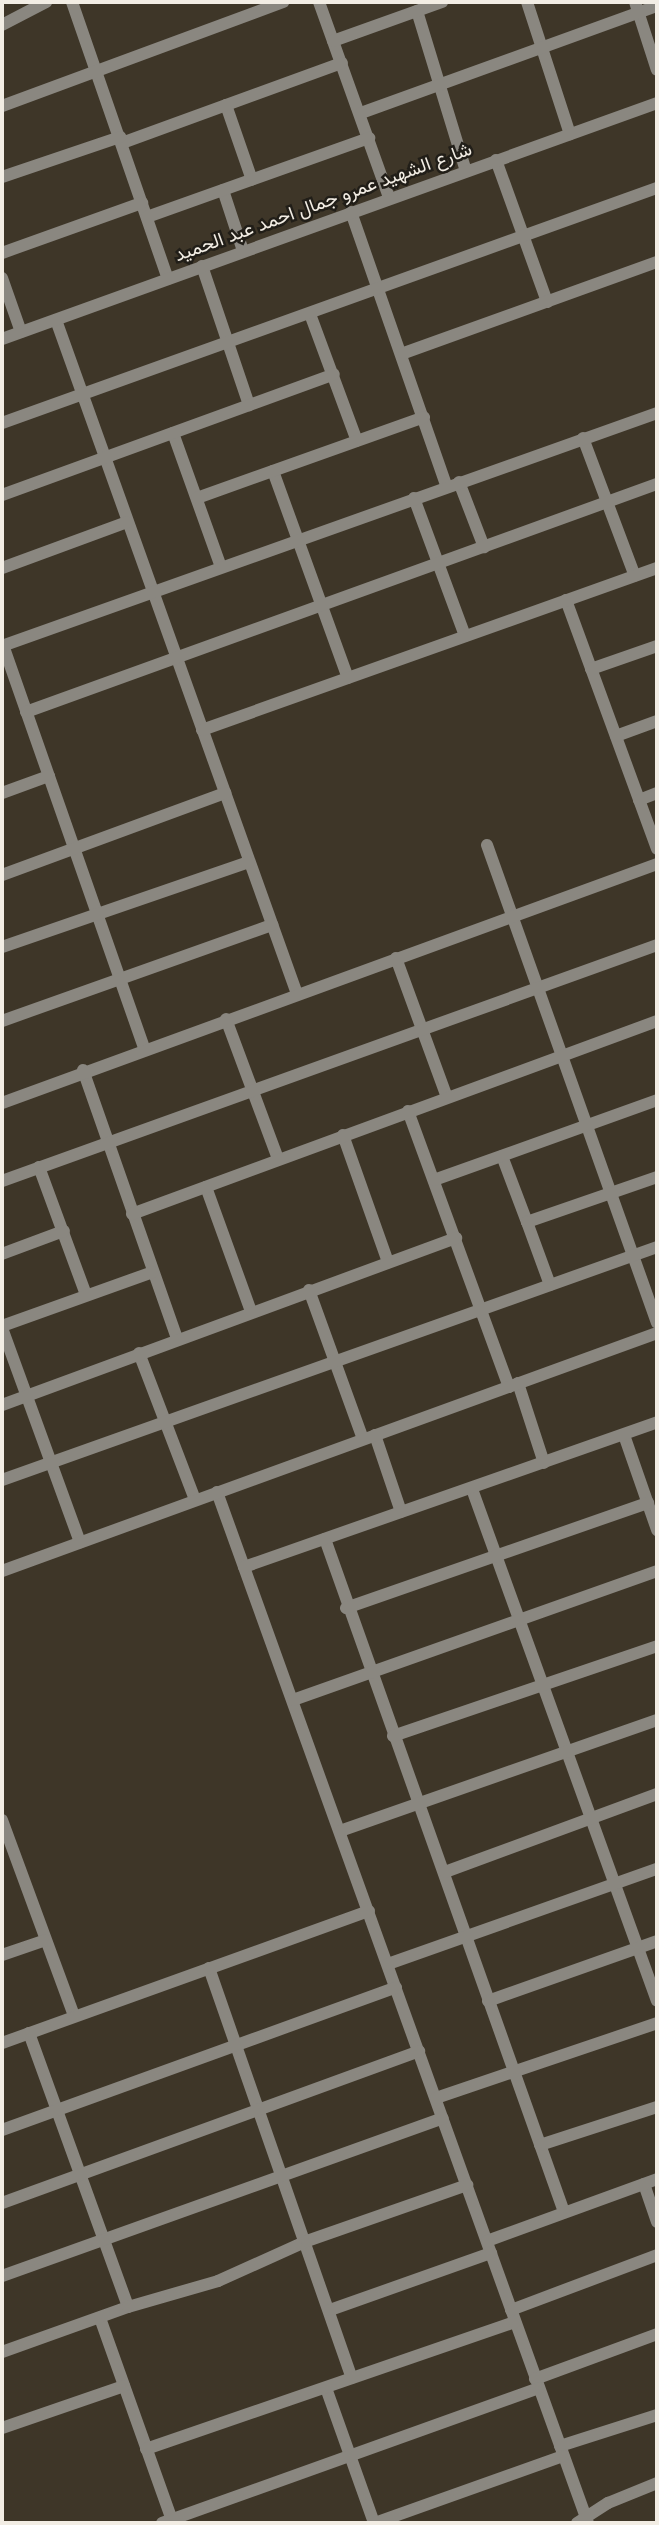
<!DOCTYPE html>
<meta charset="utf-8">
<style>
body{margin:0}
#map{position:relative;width:659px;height:2525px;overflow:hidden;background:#3e3628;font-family:Helvetica,Vazirmatn,sans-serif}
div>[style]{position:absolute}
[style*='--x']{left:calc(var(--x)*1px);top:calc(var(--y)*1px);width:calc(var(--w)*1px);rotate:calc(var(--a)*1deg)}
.minor>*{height:12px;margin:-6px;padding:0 6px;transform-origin:6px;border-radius:6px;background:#8a8780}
span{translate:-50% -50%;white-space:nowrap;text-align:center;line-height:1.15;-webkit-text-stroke:5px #211e18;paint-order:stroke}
.street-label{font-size:19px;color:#f2ede4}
.frame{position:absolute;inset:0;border:4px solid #f2ede4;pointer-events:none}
</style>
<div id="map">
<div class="minor">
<i style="--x:72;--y:2;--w:293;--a:70.9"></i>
<i style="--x:319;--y:2;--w:208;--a:70.3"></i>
<i style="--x:527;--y:2;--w:139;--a:72"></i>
<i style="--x:635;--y:2;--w:71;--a:72.1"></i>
<i style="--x:417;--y:11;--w:167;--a:73"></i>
<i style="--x:2;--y:25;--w:50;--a:-27.6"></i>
<i style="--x:333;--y:41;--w:116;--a:-19.7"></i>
<i style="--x:226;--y:105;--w:79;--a:70.9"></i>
<i style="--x:2;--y:106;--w:300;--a:-20.3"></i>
<i style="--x:361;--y:113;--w:315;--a:-19.9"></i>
<i style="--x:122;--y:143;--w:234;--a:-20"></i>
<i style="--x:496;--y:160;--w:151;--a:70.2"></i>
<i style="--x:2;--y:177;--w:125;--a:-18.7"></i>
<i style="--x:223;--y:190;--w:64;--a:71.8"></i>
<i style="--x:351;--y:212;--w:291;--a:70.8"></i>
<i style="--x:147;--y:217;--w:236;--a:-19.6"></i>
<i style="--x:2;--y:253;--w:149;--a:-19.7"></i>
<i style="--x:202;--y:266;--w:147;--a:71.3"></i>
<i style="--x:2;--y:278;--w:57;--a:70.6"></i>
<i style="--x:310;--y:314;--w:135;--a:69.7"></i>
<i style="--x:56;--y:320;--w:716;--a:70.32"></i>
<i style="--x:2;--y:339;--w:696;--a:-19.81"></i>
<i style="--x:404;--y:353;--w:269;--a:-19.8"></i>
<i style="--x:2;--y:423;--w:696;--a:-19.74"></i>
<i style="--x:173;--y:433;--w:142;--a:70.3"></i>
<i style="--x:583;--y:438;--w:147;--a:69.4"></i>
<i style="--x:273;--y:471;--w:220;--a:70.1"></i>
<i style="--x:459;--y:482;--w:70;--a:69"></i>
<i style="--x:2;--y:495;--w:353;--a:-20"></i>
<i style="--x:197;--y:498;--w:241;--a:-19.6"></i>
<i style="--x:414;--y:498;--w:147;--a:69.7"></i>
<i style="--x:2;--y:568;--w:133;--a:-20.2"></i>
<i style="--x:566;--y:600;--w:265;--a:69.9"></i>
<i style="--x:3;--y:645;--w:427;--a:70.7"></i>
<i style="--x:2;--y:646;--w:695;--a:-19.58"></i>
<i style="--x:591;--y:669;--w:70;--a:-19.2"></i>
<i style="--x:26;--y:712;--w:671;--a:-19.87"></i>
<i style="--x:202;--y:730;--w:483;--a:-19.6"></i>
<i style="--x:616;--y:736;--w:44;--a:-20.1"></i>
<i style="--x:2;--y:793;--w:50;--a:-19.9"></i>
<i style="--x:639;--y:800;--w:19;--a:-21"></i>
<i style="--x:487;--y:845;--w:507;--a:70.42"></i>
<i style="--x:2;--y:875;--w:238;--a:-20.2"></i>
<i style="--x:2;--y:947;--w:261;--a:-19"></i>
<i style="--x:396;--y:958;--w:148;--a:69.9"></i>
<i style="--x:226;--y:1019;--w:149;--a:69.6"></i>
<i style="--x:2;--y:1021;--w:287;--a:-19.6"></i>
<i style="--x:83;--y:1070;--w:284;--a:70.7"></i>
<i style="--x:2;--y:1103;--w:697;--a:-20.05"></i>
<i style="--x:408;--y:1111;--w:294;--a:69.9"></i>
<i style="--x:343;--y:1135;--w:135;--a:70.5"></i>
<i style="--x:502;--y:1156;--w:71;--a:69.3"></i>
<i style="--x:527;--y:1222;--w:138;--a:-19.1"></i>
<i style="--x:39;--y:1167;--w:136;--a:69.8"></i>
<i style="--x:434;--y:1180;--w:237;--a:-19.7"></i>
<i style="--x:2;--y:1181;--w:696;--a:-19.81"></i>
<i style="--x:206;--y:1187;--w:132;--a:70.1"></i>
<i style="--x:132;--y:1214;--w:559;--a:-20.18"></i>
<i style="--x:527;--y:1222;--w:67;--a:69.9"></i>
<i style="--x:2;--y:1254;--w:66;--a:-20.4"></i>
<i style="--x:309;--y:1290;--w:158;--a:70.1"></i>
<i style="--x:2;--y:1326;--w:160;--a:-19.7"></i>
<i style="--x:2;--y:1328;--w:228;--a:70"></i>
<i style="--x:139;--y:1353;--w:157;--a:69.1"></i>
<i style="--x:518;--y:1383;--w:84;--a:72"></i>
<i style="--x:2;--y:1405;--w:484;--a:-20.2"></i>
<i style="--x:375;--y:1435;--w:81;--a:71.3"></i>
<i style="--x:624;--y:1435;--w:101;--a:70.8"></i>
<i style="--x:2;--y:1480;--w:695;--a:-19.58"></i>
<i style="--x:472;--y:1489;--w:544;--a:70.13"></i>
<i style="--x:217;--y:1492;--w:1096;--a:70.21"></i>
<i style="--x:325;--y:1539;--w:714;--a:70.45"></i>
<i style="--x:244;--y:1567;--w:438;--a:-19.3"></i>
<i style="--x:2;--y:1571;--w:697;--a:-19.97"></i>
<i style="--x:346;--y:1608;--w:320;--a:-19.2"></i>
<i style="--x:293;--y:1700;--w:386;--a:-19.5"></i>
<i style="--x:393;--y:1736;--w:279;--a:-18.8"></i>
<i style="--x:2;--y:1820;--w:209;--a:69.8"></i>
<i style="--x:340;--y:1831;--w:336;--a:-19.3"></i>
<i style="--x:445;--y:1872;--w:226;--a:-20.2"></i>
<i style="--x:2;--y:1955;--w:46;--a:-18.8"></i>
<i style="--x:388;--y:1964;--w:285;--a:-19.5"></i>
<i style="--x:209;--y:1968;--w:434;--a:70.8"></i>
<i style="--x:488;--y:2001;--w:179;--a:-19.5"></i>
<i style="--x:29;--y:2033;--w:291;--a:70.1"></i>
<i style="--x:2;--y:2043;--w:390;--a:-19.8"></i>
<i style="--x:436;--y:2098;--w:233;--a:-18.7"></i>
<i style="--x:2;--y:2130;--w:419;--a:-19.9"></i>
<i style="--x:540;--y:2145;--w:123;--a:-18"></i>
<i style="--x:644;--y:2184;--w:40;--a:71.1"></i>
<i style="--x:2;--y:2203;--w:444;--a:-20"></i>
<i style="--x:487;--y:2241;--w:181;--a:-20"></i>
<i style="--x:2;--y:2276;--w:468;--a:-19.7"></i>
<i style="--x:330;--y:2310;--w:171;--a:-19.5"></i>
<i style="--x:511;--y:2310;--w:156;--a:-20.6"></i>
<i style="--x:100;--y:2318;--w:218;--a:70.4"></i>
<i style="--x:2;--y:2352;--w:134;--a:-19.7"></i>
<i style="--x:128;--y:2307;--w:94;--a:-16.1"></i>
<i style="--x:218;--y:2281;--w:98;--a:-24.2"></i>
<i style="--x:307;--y:2241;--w:170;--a:-19.3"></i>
<i style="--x:535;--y:2379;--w:130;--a:-20.2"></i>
<i style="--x:326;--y:2388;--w:143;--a:70.4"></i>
<i style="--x:2;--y:2428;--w:129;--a:-19"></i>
<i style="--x:560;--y:2446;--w:102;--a:-17.7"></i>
<i style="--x:146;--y:2449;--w:390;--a:-19"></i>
<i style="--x:162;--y:2523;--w:400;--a:-19.7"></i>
<i style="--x:375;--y:2523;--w:200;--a:-19.6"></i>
<i style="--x:577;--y:2523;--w:37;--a:-33"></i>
<i style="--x:608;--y:2503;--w:53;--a:-22.2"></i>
</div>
<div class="street-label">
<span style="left:323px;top:202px;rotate:-20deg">شارع الشهيد عمرو جمال احمد عبد الحميد</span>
</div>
<div class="frame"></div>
</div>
